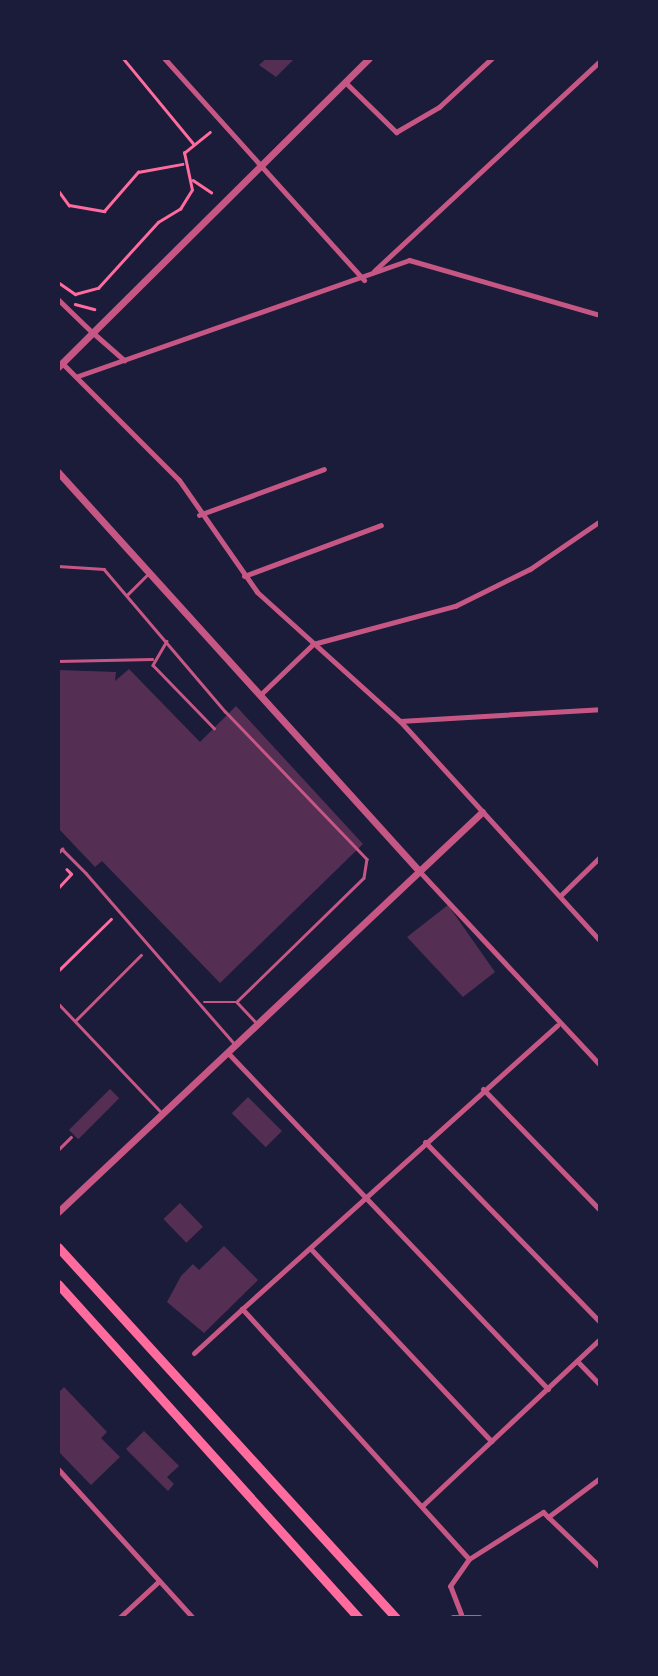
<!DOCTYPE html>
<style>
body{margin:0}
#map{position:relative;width:658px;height:1676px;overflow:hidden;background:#1b1b3a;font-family:Rubik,sans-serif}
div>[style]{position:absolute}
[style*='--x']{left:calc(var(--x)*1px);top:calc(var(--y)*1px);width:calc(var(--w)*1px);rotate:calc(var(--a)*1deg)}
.building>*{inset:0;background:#542f53;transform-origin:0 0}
.path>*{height:2.5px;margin:-1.25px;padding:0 1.25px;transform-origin:1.25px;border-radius:1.25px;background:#ff6b9d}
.service>*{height:2.5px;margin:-1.25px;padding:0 1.25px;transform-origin:1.25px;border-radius:1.25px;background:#c65784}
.pedestrian>*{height:4.5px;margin:-2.25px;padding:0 2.25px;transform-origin:2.25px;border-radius:2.25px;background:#c65784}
.minor>*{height:5px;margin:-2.5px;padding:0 2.5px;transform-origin:2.5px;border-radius:2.5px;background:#c65784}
.tertiary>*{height:7px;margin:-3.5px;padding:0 3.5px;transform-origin:3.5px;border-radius:3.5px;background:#c65784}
.trunk>*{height:9px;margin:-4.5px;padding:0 4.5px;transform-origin:4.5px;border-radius:4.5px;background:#ff6b9d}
span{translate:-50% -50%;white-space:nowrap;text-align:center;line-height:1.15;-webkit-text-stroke:7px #1b1b3a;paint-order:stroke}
.frame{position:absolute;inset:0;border:60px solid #1b1b3a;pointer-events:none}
</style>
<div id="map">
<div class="building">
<i style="clip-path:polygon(267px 58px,295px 58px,276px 77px,259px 65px)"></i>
<i style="clip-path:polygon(129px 669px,200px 742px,236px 706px,363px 844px,220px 983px,102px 861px,95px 867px,58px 828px,58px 670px,116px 672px,115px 681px)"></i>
<i style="clip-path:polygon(448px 905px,495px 972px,463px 997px,407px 937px)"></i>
<i style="left:110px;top:1089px;width:13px;height:58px;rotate:45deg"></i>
<i style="left:248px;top:1097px;width:48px;height:23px;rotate:45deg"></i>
<i style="left:180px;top:1203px;width:33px;height:23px;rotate:46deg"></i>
<i style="clip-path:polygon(224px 1246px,258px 1280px,204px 1333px,167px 1302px,181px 1276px,193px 1264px,199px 1270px)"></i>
<i style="clip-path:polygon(64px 1387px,107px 1432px,101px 1438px,120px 1457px,91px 1485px,58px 1451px,58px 1393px)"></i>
<i style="clip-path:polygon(144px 1431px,179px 1466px,167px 1477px,174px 1484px,168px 1491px,126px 1449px)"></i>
</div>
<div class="path">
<i style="--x:123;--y:58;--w:110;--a:50.5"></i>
<i style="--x:193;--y:180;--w:22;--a:34"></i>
<i style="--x:58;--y:190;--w:19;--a:54"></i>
<i style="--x:69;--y:205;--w:36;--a:10"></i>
<i style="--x:104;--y:211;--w:52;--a:-48.9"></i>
<i style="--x:138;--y:172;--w:45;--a:-10.3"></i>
<i style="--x:58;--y:282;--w:21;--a:35"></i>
<i style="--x:75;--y:294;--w:24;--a:-15"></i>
<i style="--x:98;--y:288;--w:89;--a:-47.7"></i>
<i style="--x:158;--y:222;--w:26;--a:-31"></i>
<i style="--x:180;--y:209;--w:22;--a:-58"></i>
<i style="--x:192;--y:190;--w:38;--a:-102"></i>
<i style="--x:184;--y:153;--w:33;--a:-39"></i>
<i style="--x:75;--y:304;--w:20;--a:15"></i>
<i style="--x:58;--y:888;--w:19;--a:-47"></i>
<i style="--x:71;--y:874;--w:6;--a:-135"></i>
<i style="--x:58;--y:971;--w:74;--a:-44.5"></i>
</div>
<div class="service">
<i style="--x:58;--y:566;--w:46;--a:3.7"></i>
<i style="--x:104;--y:569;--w:187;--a:49.6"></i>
<i style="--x:225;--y:711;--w:205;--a:46.2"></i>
<i style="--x:367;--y:859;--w:19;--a:99"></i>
<i style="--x:364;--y:878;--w:177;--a:135.7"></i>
<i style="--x:127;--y:595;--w:28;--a:-45"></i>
<i style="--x:167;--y:641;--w:28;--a:120"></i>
<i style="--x:153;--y:665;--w:88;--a:45.9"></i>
<i style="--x:58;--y:661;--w:94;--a:-1.2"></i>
<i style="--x:58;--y:853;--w:6;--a:-45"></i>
<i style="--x:62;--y:849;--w:34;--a:45"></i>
<i style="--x:86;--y:873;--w:225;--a:49"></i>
<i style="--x:204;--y:1002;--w:33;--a:0"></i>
<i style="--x:237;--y:1002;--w:26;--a:47"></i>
<i style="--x:58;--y:1003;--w:150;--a:46.6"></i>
<i style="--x:75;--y:1021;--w:93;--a:-45"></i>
<i style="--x:58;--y:1150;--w:18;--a:-45"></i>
</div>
<div class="pedestrian">
<i style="--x:58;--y:299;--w:47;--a:44.1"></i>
</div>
<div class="minor">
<i style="--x:164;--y:58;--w:299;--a:48"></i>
<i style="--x:347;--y:84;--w:69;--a:44.4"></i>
<i style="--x:396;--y:132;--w:50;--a:-30.2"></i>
<i style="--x:439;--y:107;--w:72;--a:-42.8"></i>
<i style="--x:374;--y:271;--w:309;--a:-42.9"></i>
<i style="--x:92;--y:332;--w:43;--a:41.2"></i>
<i style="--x:62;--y:363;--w:165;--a:45"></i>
<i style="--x:179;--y:480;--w:136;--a:55.1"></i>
<i style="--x:257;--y:592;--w:193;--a:42.1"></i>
<i style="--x:400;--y:721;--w:297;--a:47.7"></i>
<i style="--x:78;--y:376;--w:351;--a:-19.3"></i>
<i style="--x:409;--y:260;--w:199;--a:16.1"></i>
<i style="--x:199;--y:515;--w:133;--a:-20.2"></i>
<i style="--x:244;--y:576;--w:146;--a:-20.4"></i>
<i style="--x:260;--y:695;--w:74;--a:-43.9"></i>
<i style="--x:313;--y:644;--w:147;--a:-15"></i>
<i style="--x:455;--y:606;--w:84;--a:-26.3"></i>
<i style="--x:530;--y:569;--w:85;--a:-34.4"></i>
<i style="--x:400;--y:721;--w:200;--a:-3.4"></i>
<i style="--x:420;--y:872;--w:264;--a:47"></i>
<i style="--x:561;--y:895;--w:54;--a:-44.3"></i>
<i style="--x:228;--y:1053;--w:464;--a:46.4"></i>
<i style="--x:483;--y:1089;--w:168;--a:46"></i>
<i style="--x:425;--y:1142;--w:251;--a:45.8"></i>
<i style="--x:310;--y:1248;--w:265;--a:46.8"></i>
<i style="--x:194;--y:1353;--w:65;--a:-42.5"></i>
<i style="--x:578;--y:1362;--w:32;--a:46"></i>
<i style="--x:58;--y:1469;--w:201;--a:47.8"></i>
<i style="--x:422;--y:1506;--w:244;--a:-43.2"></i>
<i style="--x:548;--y:1517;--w:65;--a:-36.9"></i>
<i style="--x:469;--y:1559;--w:338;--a:-132.2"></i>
<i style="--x:242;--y:1309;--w:424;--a:-42"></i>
<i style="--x:461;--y:1614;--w:30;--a:-111"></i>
<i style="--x:450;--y:1586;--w:33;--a:-55"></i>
<i style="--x:469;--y:1559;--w:88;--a:-32.4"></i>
<i style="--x:543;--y:1512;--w:79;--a:44"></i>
<i style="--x:119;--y:1618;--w:54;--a:-42.8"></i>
</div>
<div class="tertiary">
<i style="--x:58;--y:367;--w:438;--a:-44.8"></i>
<i style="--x:58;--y:472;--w:539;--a:47.85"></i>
<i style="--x:58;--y:1212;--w:583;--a:-43.33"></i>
<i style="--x:453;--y:1618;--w:26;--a:0"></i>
</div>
<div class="trunk">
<i style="--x:58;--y:1247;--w:502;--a:47.66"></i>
<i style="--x:58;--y:1284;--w:450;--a:48"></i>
</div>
<div class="frame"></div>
</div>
